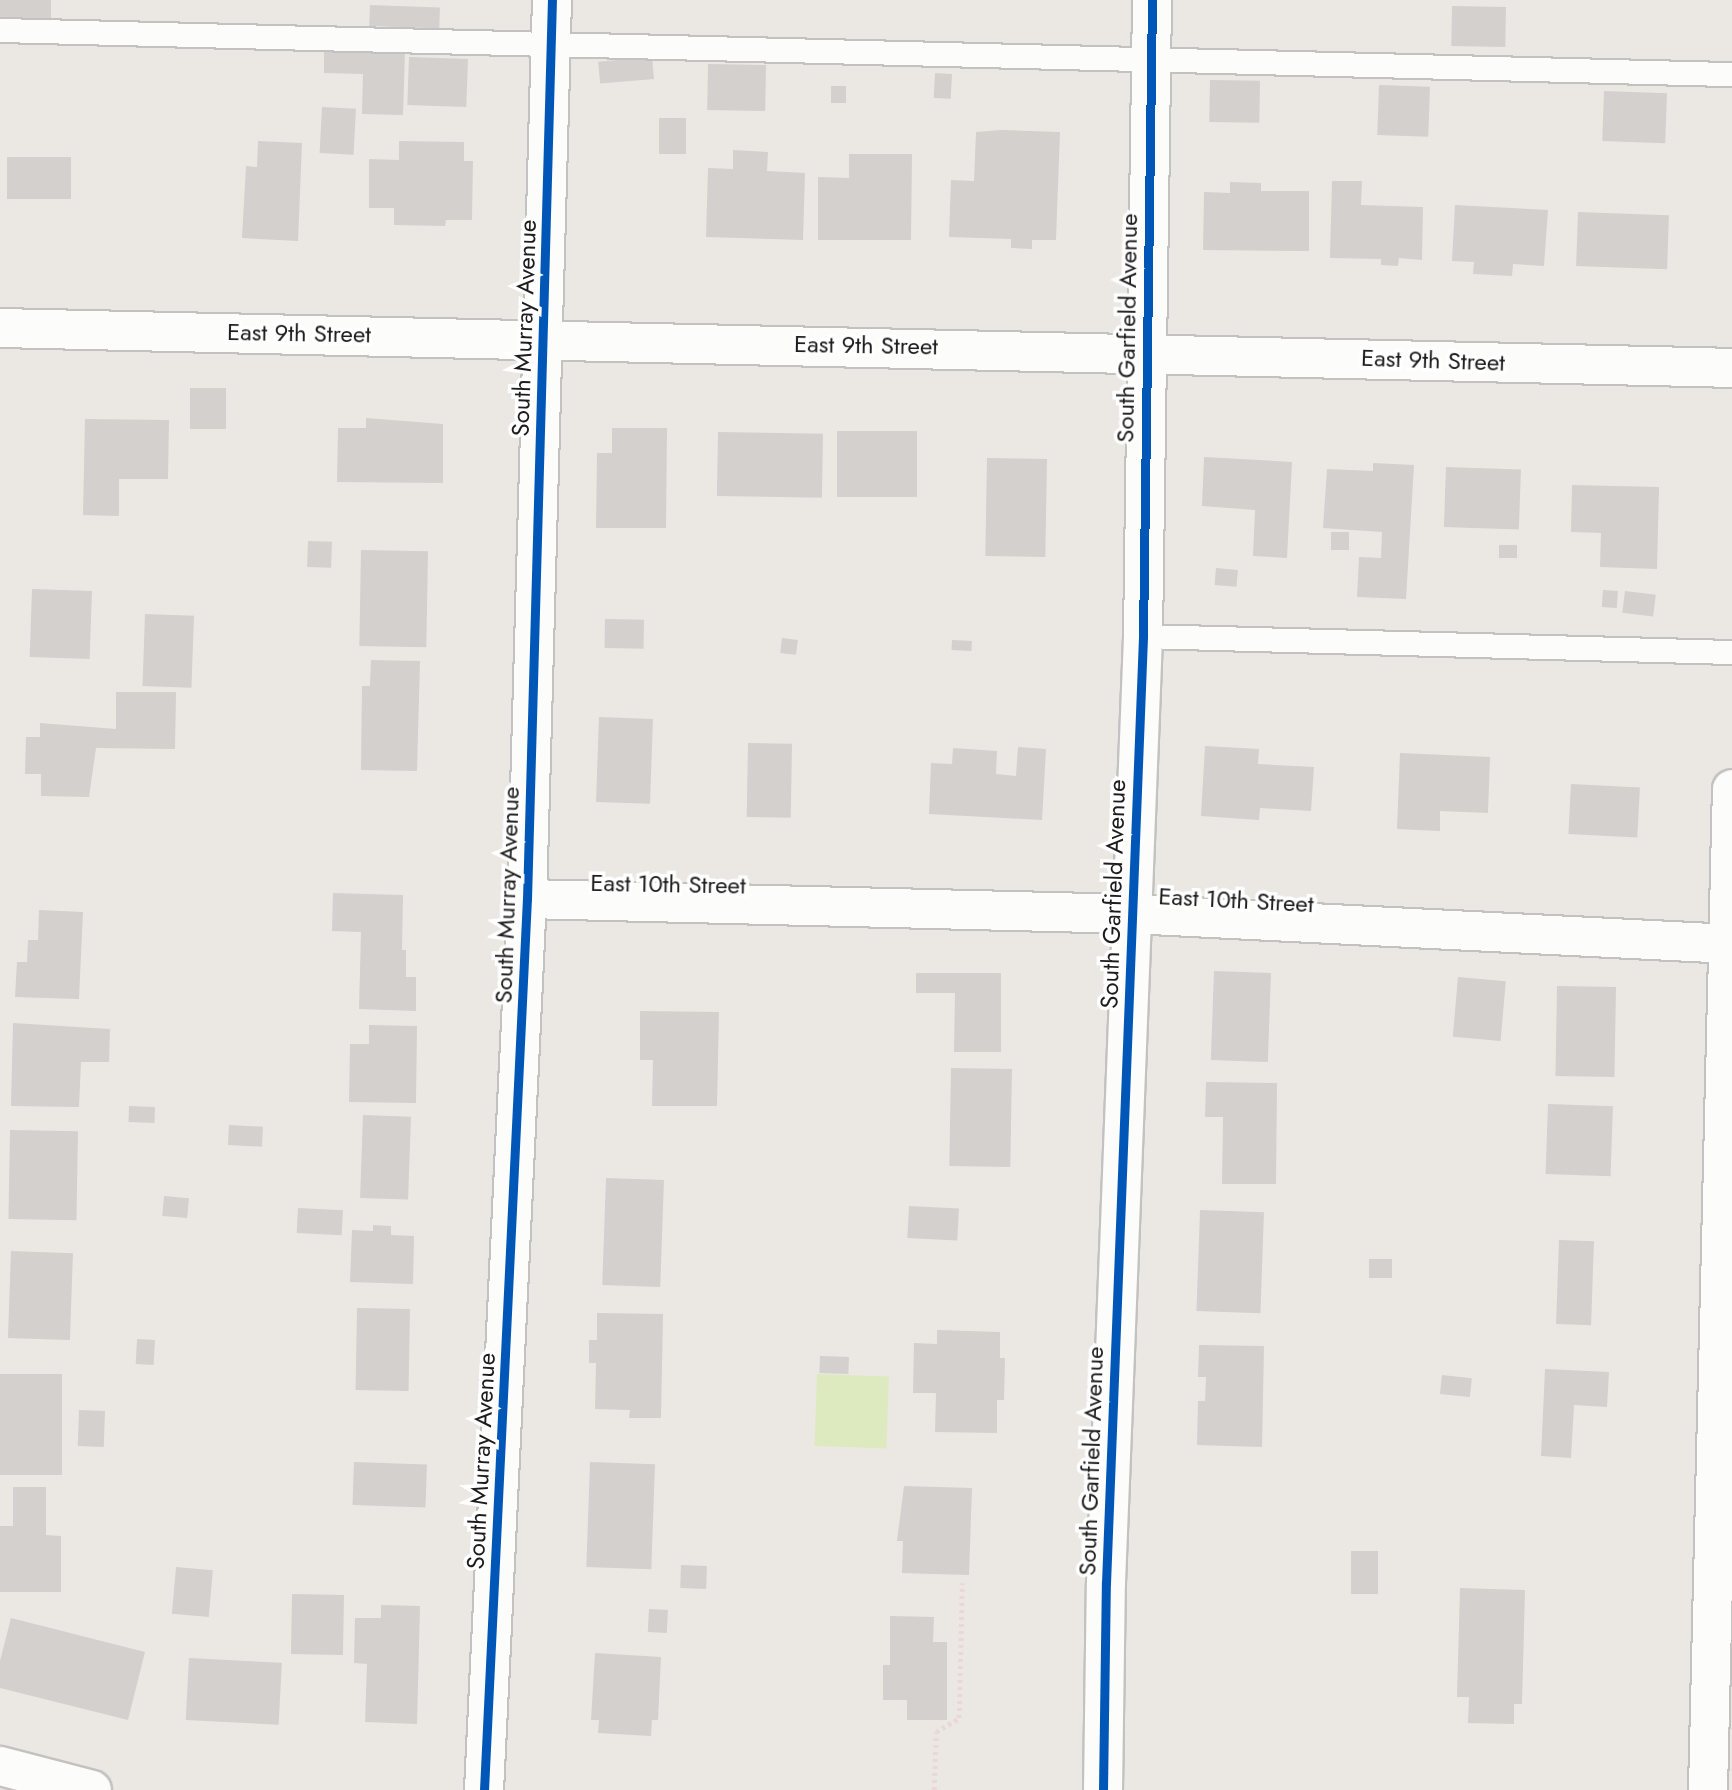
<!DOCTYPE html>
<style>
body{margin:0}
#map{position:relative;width:1732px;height:1790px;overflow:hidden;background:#ebe8e4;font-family:Jost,sans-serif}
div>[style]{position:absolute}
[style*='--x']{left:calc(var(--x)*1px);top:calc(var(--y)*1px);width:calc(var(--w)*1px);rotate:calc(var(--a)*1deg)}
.grass>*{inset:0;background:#ddeac0;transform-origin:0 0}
.building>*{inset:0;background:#d3d0cd;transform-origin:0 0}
.path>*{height:4.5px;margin-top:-2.25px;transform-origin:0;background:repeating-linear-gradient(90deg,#ebd7d8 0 3.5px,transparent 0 7px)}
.roads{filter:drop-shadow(2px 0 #c3c2c0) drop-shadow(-2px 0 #c3c2c0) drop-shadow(0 2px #c3c2c0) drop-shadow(0 -2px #c3c2c0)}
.service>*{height:23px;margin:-11.5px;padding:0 11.5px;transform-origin:11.5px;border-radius:11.5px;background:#fcfcfb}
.minor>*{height:38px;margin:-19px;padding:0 19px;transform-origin:19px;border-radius:19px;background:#fcfcfb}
.cycleway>*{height:9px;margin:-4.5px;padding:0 4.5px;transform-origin:4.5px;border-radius:4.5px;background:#0057b8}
span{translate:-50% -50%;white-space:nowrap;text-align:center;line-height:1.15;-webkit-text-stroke:7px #fff;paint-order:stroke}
.street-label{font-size:24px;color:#1c1c1c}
</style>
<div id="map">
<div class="grass">
<i style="left:817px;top:1374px;width:72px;height:72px;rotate:2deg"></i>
</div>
<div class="building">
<i style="left:0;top:0;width:51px;height:20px"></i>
<i style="left:370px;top:5px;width:70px;height:21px;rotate:2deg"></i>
<i style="left:1452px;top:6px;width:54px;height:40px;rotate:1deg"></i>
<i style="clip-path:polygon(324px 49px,405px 51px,403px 115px,362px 114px,363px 74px,324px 73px)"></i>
<i style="left:409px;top:57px;width:59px;height:48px;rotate:2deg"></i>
<i style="left:652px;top:57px;width:22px;height:54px;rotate:85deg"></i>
<i style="left:708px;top:64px;width:58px;height:46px;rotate:1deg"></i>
<i style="left:935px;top:73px;width:17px;height:25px;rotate:3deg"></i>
<i style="left:1210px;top:80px;width:50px;height:42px;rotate:1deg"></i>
<i style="left:1379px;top:85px;width:51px;height:50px;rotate:2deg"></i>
<i style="left:831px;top:86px;width:15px;height:17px"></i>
<i style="left:1604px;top:91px;width:63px;height:50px;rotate:2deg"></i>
<i style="left:322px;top:107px;width:34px;height:46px;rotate:3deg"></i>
<i style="left:659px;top:118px;width:27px;height:36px"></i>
<i style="clip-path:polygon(1001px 130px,1060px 132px,1056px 240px,1032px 240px,1032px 249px,1011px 248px,1011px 239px,949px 237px,951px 180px,974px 181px,976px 132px)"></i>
<i style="clip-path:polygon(258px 141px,302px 143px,298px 241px,242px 238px,246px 166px,257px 167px)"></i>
<i style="clip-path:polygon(399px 141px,464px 142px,464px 161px,473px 161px,472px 220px,446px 220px,445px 226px,394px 225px,394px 208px,369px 208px,369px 159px,399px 160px)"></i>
<i style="clip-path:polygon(733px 150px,768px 152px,767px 171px,805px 173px,803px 240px,706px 237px,708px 168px,733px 169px)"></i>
<i style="clip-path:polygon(849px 154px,912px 154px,911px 240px,818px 240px,818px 177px,849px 178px)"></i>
<i style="left:7px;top:157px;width:64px;height:42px"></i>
<i style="clip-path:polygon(1332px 181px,1362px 181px,1361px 205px,1423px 207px,1422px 260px,1399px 258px,1398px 266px,1381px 265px,1381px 259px,1330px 258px)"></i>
<i style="clip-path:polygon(1230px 182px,1261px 183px,1261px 191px,1309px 191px,1309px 251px,1203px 250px,1204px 192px,1230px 193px)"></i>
<i style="clip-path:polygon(1455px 205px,1548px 210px,1544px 266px,1513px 264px,1512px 276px,1473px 274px,1474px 262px,1452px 261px)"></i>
<i style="left:1578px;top:212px;width:91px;height:54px;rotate:2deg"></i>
<i style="left:226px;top:388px;width:41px;height:36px;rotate:90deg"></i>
<i style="clip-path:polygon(366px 418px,443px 424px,443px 483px,337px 482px,338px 428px,366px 428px)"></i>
<i style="clip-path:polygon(85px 419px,169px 420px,168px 479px,119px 479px,119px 516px,83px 515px)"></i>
<i style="clip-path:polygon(612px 428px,667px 428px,666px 528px,596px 528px,597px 453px,612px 453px)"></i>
<i style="left:837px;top:431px;width:80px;height:66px"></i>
<i style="left:718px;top:432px;width:105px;height:64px;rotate:1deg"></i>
<i style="clip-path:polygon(1204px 457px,1292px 462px,1287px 558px,1253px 556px,1255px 510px,1202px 506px)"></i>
<i style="left:987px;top:458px;width:60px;height:98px;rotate:1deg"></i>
<i style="clip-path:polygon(1373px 463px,1414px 465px,1406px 599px,1357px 597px,1359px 557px,1381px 558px,1382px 532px,1323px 528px,1327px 469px,1373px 471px)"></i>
<i style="left:1446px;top:467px;width:75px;height:60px;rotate:2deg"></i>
<i style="clip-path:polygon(1572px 485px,1659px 487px,1657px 569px,1600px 567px,1601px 533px,1571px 532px)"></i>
<i style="left:1331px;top:532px;width:18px;height:18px"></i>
<i style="left:308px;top:541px;width:24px;height:26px;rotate:2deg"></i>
<i style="left:1499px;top:545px;width:18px;height:13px"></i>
<i style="left:361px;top:550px;width:67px;height:96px;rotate:1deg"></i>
<i style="left:1216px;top:568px;width:22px;height:17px;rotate:5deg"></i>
<i style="left:32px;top:589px;width:60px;height:68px;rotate:2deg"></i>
<i style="left:1603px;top:590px;width:15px;height:17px;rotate:4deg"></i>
<i style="left:1625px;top:591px;width:31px;height:22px;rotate:7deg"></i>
<i style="left:145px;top:614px;width:49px;height:72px;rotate:2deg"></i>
<i style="left:605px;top:619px;width:39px;height:29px;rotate:1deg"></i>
<i style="left:782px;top:638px;width:16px;height:15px;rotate:7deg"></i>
<i style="left:952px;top:640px;width:20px;height:10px;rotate:3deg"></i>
<i style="clip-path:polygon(371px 660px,420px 661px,417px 771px,361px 770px,362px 686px,370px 686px)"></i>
<i style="clip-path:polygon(116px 692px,176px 692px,175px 749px,96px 748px,89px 797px,41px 796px,41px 774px,25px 774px,26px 737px,40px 737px,40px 723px,116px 729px)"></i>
<i style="left:599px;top:717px;width:54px;height:85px;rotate:2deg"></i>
<i style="left:748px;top:743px;width:44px;height:74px;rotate:1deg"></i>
<i style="clip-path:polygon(1205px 746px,1259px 749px,1258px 764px,1314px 767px,1311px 811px,1260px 808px,1259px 820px,1201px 816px)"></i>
<i style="clip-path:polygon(1018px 747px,1046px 749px,1042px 820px,929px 814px,931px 763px,952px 764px,953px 748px,997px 751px,996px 774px,1016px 776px)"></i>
<i style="clip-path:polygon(1400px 753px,1490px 757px,1488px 813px,1440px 811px,1440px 831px,1397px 829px)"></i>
<i style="left:1571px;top:784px;width:69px;height:50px;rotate:3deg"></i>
<i style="clip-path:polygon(333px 893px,403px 895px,402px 950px,406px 950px,406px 977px,416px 977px,416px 1011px,359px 1009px,361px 932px,332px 931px)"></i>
<i style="clip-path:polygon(39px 910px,83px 912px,79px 999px,15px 997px,17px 962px,27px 962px,28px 940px,38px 940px)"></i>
<i style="left:1214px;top:971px;width:57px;height:89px;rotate:2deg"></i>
<i style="clip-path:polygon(916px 973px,1001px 973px,1001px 1052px,954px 1052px,955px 993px,916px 993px)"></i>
<i style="left:1458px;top:977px;width:48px;height:60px;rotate:5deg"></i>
<i style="left:1557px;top:986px;width:59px;height:90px;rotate:1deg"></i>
<i style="clip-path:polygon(640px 1011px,719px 1012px,717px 1106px,652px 1106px,653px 1060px,640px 1060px)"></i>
<i style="clip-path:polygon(13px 1023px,110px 1029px,109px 1062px,81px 1062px,79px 1107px,11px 1106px)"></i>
<i style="clip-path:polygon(369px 1025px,417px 1026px,416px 1103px,349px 1102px,350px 1044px,369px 1044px)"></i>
<i style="left:951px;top:1068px;width:61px;height:98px;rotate:1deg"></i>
<i style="clip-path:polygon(1206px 1082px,1277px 1083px,1276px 1184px,1222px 1184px,1223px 1117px,1205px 1117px)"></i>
<i style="left:1548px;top:1104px;width:65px;height:70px;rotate:2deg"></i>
<i style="left:129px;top:1106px;width:26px;height:16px;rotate:2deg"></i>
<i style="left:363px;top:1115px;width:48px;height:83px;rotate:2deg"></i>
<i style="left:229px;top:1125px;width:34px;height:20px;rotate:3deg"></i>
<i style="left:10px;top:1130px;width:68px;height:89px;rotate:1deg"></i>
<i style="left:606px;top:1178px;width:58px;height:107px;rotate:2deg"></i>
<i style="left:164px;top:1196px;width:25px;height:20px;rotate:5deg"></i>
<i style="left:909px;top:1206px;width:50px;height:32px;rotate:3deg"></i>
<i style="left:298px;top:1208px;width:45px;height:25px;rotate:3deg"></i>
<i style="left:1200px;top:1210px;width:64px;height:101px;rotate:2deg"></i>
<i style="clip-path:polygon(373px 1225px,391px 1226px,391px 1235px,414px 1236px,413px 1284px,350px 1282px,352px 1230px,373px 1231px)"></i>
<i style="left:1559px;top:1240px;width:35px;height:84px;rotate:2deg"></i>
<i style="left:11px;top:1251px;width:62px;height:87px;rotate:2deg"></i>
<i style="left:1369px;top:1259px;width:23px;height:19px"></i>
<i style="left:357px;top:1308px;width:53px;height:82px;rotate:1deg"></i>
<i style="clip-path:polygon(597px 1313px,663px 1314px,661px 1418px,629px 1418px,630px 1410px,595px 1409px,596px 1363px,589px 1363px,589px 1340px,597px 1340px)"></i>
<i style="clip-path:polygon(937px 1330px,1000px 1332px,1000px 1358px,1005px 1358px,1004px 1400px,997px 1400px,997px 1433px,935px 1432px,936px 1393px,913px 1393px,914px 1343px,937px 1344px)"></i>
<i style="left:137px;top:1339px;width:18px;height:25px;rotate:3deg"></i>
<i style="clip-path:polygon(1199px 1345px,1264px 1346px,1262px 1447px,1197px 1445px,1198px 1401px,1205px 1401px,1206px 1377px,1198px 1377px)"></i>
<i style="left:820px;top:1356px;width:29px;height:17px;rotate:2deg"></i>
<i style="clip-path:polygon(1545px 1369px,1609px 1372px,1607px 1407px,1574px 1405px,1571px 1458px,1541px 1456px)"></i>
<i style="left:0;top:1374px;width:62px;height:101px"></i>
<i style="left:1442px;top:1375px;width:30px;height:19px;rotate:6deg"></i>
<i style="left:79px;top:1410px;width:26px;height:36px;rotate:2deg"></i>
<i style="left:354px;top:1462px;width:73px;height:43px;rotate:2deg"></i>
<i style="left:590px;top:1462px;width:65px;height:105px;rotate:2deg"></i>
<i style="clip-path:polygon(904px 1486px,972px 1488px,969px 1575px,902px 1573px,903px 1541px,897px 1541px)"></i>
<i style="clip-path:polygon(13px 1487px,46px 1487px,46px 1535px,61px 1536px,61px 1592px,0 1592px,0 1526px,13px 1526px)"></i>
<i style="left:1351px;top:1551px;width:27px;height:43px"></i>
<i style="left:681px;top:1565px;width:26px;height:23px;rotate:2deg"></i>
<i style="left:176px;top:1567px;width:37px;height:47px;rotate:5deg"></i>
<i style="clip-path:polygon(1460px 1588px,1525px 1590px,1522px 1704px,1514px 1704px,1514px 1724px,1468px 1723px,1469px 1697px,1457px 1697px)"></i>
<i style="left:292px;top:1594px;width:52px;height:60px;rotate:1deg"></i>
<i style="clip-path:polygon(381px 1605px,420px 1606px,417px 1724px,365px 1722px,367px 1664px,354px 1663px,355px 1618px,381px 1618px)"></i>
<i style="left:649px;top:1609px;width:19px;height:23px;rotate:3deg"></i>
<i style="clip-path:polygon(890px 1616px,934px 1617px,933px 1642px,947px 1642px,947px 1720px,907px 1720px,907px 1700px,883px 1700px,883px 1665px,890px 1665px)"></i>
<i style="clip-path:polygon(11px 1618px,145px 1652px,128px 1720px,0 1688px,0 1661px)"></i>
<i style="clip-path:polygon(595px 1653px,661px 1657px,658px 1720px,652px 1720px,651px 1736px,598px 1733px,599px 1720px,591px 1720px)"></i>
<i style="left:189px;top:1658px;width:93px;height:62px;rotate:3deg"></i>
</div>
<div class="path">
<i style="--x:934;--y:1790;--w:58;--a:-88"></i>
<i style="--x:936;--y:1732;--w:27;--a:-31"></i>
<i style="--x:959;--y:1718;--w:135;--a:-88.7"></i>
</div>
<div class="roads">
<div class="service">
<i style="--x:0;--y:30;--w:1733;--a:1.46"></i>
<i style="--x:1143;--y:636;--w:589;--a:1.56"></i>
</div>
<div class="minor">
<i style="--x:0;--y:328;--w:1732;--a:1.32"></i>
<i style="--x:527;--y:899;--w:604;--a:1.42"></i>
<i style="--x:1131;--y:914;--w:602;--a:2.86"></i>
<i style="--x:0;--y:1766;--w:95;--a:14.6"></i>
<i style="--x:484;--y:1790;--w:892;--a:-87.24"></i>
<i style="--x:527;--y:899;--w:899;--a:-88.41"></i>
<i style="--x:1103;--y:1790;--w:207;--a:-89.2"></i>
<i style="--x:1106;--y:1583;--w:948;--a:-87.76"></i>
<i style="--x:1143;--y:636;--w:636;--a:-89.19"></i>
<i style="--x:1708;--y:1790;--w:1001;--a:-88.63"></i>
</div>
</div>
<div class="cycleway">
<i style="--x:484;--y:1790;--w:892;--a:-87.24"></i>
<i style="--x:527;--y:899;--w:899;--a:-88.41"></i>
<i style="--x:1103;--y:1790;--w:207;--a:-89.2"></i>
<i style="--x:1106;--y:1583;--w:948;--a:-87.76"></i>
<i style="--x:1143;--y:636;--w:636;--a:-89.19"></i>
</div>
<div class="street-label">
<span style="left:524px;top:328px;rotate:-88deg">South Murray Avenue</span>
<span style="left:1127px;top:328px;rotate:-89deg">South Garfield Avenue</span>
<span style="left:299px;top:333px;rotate:1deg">East 9th Street</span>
<span style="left:866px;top:345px;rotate:1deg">East 9th Street</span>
<span style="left:1433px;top:360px;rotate:2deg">East 9th Street</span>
<span style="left:668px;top:884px;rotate:1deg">East 10th Street</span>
<span style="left:1113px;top:894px;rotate:-88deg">South Garfield Avenue</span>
<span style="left:507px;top:895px;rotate:-88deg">South Murray Avenue</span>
<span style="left:1236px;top:900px;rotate:3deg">East 10th Street</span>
<span style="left:481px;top:1461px;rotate:-87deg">South Murray Avenue</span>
<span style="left:1091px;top:1461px;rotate:-88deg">South Garfield Avenue</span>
</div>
</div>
